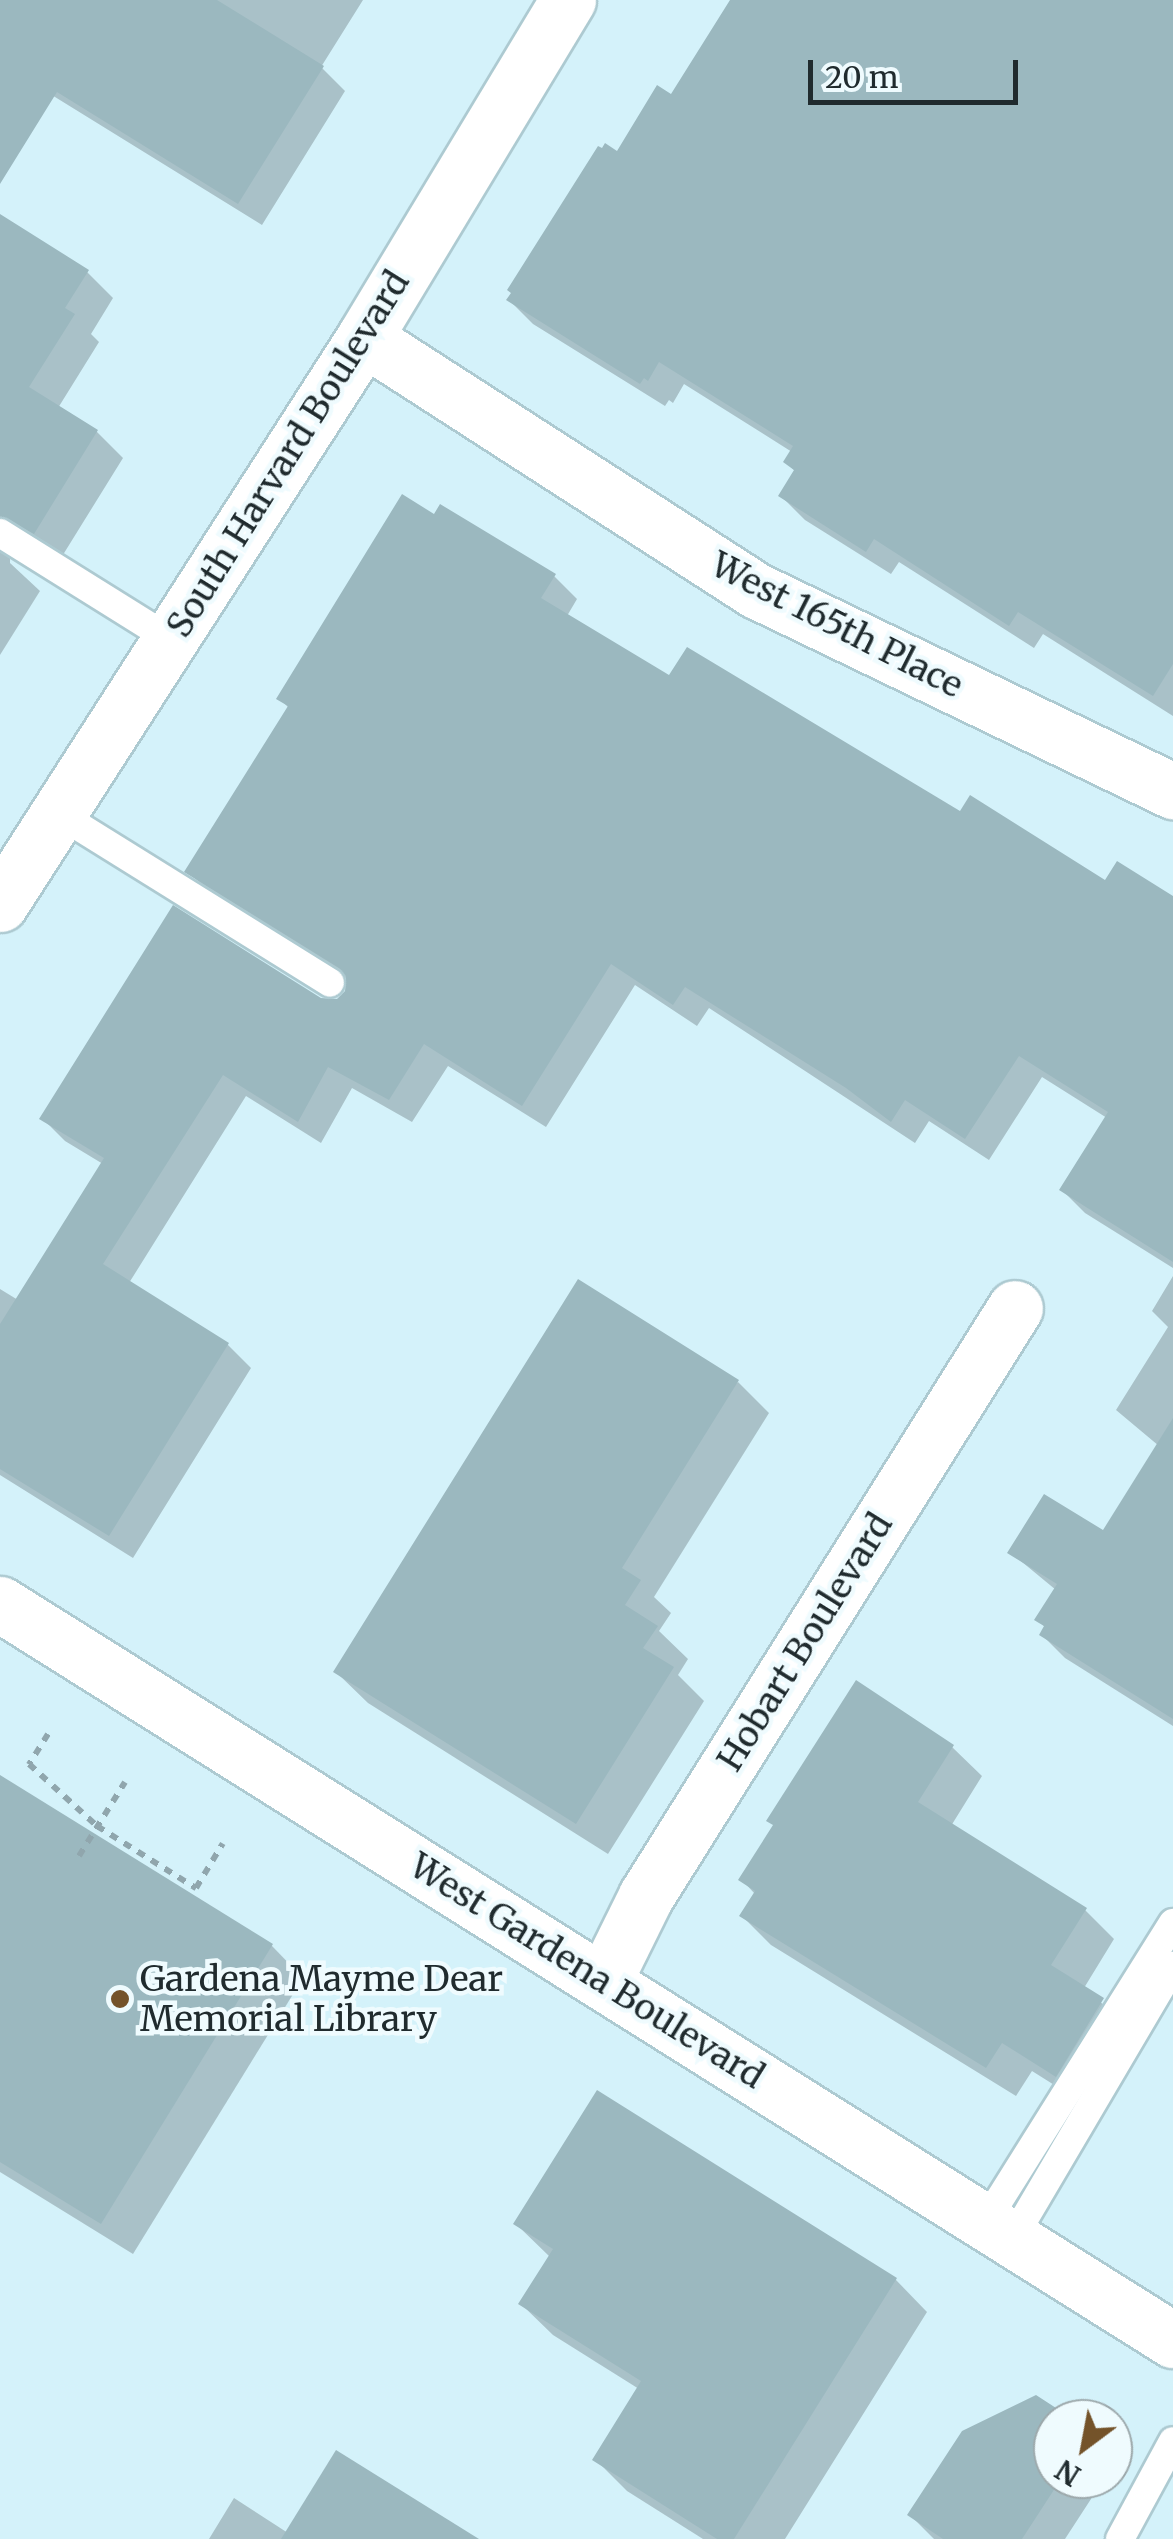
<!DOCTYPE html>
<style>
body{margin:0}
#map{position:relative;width:1173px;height:2539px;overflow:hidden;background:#d4f2fa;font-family:Merriweather,serif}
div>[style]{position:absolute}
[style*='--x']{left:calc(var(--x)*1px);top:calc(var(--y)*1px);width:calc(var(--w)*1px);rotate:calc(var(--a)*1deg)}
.shadow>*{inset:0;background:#0003}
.building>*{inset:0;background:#9bb8bf}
.path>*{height:6px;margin-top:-3px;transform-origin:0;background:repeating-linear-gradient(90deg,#90a6ad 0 8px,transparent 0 16px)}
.roads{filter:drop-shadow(2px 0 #adcad1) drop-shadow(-2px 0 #adcad1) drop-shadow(0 2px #adcad1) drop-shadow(0 -2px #adcad1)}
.lane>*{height:28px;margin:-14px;padding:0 14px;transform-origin:14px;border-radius:14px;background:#fff}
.street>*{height:55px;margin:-27.5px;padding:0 27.5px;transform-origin:27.5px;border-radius:27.5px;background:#fff}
.secondary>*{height:55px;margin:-27.5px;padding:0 27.5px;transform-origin:27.5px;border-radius:27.5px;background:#fff}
.dots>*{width:28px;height:28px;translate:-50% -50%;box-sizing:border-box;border:5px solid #effbfe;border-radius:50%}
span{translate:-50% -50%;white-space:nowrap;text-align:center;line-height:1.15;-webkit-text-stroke:9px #effbfe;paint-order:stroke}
.street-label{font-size:35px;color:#202b2e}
.poi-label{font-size:35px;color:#202b2e}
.left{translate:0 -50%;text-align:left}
.north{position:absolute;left:1033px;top:2399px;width:100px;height:100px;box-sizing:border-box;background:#effbfe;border:2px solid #9ca8ab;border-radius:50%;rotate:212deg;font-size:28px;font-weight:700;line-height:40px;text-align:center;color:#202b2e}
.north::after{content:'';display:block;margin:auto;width:35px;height:45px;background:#74532a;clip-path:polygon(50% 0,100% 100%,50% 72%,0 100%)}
.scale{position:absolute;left:808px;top:60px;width:210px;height:45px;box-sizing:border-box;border:5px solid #202b2e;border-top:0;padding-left:12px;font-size:30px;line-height:35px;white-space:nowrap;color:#202b2e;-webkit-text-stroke:8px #effbfe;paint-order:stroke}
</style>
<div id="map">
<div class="shadow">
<i style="clip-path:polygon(0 0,363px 0,321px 67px,345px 91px,262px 225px,0 63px)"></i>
<i style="clip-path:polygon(733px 0,1173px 0,1173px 716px,1043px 634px,1034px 648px,899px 562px,891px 574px,805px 520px,781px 496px,796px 472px,786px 462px,792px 452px,684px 384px,673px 403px,669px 400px,665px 406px,533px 324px,509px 300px,618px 154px,672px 98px)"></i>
<i style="clip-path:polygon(0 217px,87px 272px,113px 298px,91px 334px,99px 342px,58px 408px,97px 432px,123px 458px,61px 558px,10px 551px,10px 563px,40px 591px,0 655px)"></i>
<i style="clip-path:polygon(435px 518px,554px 576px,577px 599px,567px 616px,670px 678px,1106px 884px,1173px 899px,1173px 1268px,1085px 1213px,1062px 1190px,1107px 1118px,1042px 1077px,989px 1160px,929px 1121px,915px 1143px,709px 1008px,697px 1026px,635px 985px,546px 1127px,448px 1066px,412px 1122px,352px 1088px,321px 1143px,246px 1096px,129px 1283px,228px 1345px,251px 1368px,133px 1558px,0 1475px,0 1289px,18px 1300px,103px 1164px,65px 1141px,42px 1118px,320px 1000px,331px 1003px,346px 995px,349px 980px,211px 894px,188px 871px,289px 708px,280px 699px)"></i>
<i style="clip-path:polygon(1173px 1276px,1173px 1726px,1065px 1658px,1042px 1635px,1046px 1628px,1038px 1620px,1056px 1590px,1010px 1552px,1104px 1534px,1159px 1446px,1116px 1410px,1168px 1327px,1152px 1311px)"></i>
<i style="clip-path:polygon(738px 1382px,769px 1413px,654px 1597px,671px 1613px,659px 1631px,688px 1659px,678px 1675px,704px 1701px,608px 1854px,368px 1703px,336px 1672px)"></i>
<i style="clip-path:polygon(952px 1747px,982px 1776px,951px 1826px,1085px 1910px,1114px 1939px,1084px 1988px,1132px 2029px,1086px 2105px,1032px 2071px,1016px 2096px,771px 1945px,742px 1916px,755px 1894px,741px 1879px)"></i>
<i style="clip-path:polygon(0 1779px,272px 1946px,303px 1978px,133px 2254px,0 2172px)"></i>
<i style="clip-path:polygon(598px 2094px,896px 2280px,927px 2312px,785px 2539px,703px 2539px,627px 2491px,595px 2459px,639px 2389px,553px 2335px,521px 2304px,550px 2257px,516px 2224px)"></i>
<i style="clip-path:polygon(1036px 2398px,1069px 2419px,1053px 2419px,1053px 2479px,1104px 2479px,1065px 2539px,934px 2539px,910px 2515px)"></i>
<i style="clip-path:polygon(234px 2498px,288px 2533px,475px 2539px,209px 2539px)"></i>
</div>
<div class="building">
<i style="clip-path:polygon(0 0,217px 0,324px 66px,238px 204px,57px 92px,0 184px)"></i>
<i style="clip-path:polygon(730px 0,1173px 0,1173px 664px,1153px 696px,1018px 612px,1009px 626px,874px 539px,866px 552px,778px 496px,794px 470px,783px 462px,793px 446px,659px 362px,648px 381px,644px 378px,640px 384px,506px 300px,511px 293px,507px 290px,598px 146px,602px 148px,605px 143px,617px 151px,657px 85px,671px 94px)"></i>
<i style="clip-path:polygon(0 214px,89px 270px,65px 308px,75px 314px,29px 387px,98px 430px,34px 534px,0 516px)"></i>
<i style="clip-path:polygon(402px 494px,434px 514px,440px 504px,556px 574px,541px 598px,669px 675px,687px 647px,960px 811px,970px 795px,1105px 880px,1117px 861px,1173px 896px,1173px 1262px,1059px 1190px,1108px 1112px,1019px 1056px,965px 1139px,905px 1100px,891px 1122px,846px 1088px,685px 987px,673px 1005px,611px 964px,522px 1106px,424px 1044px,389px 1100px,328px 1067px,298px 1122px,223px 1075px,103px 1264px,229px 1343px,109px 1536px,0 1469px,0 1324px,104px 1158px,39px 1119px,173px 905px,321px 998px,337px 999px,345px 991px,346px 976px,339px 968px,184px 872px,288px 706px,276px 699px)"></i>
<i style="clip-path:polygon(578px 1279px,739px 1380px,622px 1568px,641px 1580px,625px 1605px,658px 1626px,643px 1648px,674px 1667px,576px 1824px,333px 1672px)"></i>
<i style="clip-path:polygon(1173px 1418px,1173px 1719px,1039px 1635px,1044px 1626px,1034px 1620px,1057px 1584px,1007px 1553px,1044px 1494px,1103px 1530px)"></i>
<i style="clip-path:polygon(856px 1680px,954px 1745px,918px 1802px,1087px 1908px,1051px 1965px,1104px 1998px,1056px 2077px,1002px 2043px,986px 2068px,739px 1916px,755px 1891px,738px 1880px,773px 1825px,766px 1821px)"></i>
<i style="clip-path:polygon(0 1775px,273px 1944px,101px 2224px,0 2162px)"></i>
<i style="clip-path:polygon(597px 2090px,897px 2278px,734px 2539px,717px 2539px,592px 2460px,641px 2381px,518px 2304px,553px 2249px,513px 2224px)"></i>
<i style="clip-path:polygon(1036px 2395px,1073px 2419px,1053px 2419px,1053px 2479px,1061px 2479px,1022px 2539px,943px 2539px,907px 2515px,962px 2431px)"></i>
<i style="clip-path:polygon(336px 2450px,479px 2539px,281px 2539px)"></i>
</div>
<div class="path">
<i style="--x:48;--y:1734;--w:36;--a:122"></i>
<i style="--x:29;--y:1764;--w:92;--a:42.4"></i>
<i style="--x:97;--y:1826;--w:117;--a:32.1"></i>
<i style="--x:196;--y:1888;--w:52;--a:-59"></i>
<i style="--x:79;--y:1856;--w:87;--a:-58.1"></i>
</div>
<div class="roads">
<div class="lane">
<i style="--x:0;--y:533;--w:202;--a:32"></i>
<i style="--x:59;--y:814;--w:319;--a:31.9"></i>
<i style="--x:986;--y:2221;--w:352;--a:-57.9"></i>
<i style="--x:1013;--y:2238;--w:316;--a:-59.5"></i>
<i style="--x:1120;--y:2539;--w:111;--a:-61.6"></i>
</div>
<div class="street">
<i style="--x:364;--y:338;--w:467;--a:32.8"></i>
<i style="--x:757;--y:591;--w:462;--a:25.7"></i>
<i style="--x:0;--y:904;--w:673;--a:-57.25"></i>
<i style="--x:364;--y:338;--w:395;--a:-58.9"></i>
<i style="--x:604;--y:1981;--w:95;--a:-63.7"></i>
<i style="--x:646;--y:1896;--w:694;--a:-57.89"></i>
</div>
<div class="secondary">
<i style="--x:0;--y:1604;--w:1385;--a:32.11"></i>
</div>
</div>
<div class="dots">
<i style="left:120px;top:1999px;background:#74532a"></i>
</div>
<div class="street-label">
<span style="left:288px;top:454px;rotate:-58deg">South Harvard Boulevard</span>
<span style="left:837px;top:625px;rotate:27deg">West 165th Place</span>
<span style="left:805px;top:1642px;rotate:-58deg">Hobart Boulevard</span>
<span style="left:587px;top:1971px;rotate:32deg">West Gardena Boulevard</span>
</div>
<div class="poi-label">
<span class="left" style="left:140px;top:1999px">Gardena Mayme Dear<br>Memorial Library</span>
</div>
<div class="north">N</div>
<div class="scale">20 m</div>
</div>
